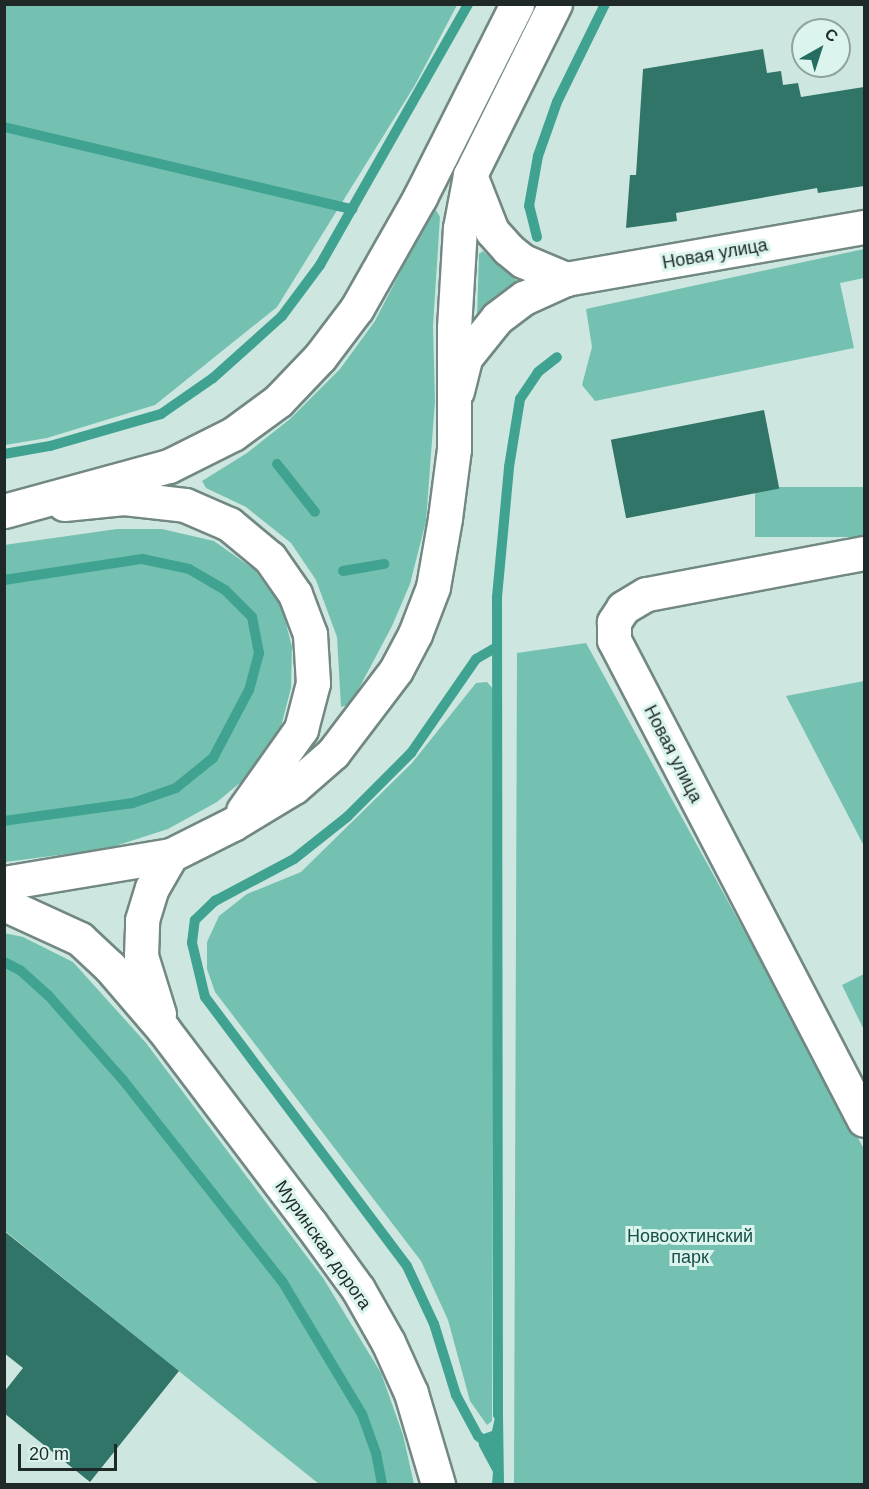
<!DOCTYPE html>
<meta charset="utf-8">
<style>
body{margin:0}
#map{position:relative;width:869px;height:1489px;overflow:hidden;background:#cee6e0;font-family:Arial,sans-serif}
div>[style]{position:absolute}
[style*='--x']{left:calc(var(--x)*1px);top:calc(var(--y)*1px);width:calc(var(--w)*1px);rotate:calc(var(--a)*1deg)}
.green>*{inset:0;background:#74c1b2;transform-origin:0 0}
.water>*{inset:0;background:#40a391}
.stream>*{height:10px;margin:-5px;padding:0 5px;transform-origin:5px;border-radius:5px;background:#40a391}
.building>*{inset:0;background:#307568;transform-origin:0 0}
.roads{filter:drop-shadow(2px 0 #728883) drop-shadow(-2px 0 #728883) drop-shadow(0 2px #728883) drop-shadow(0 -2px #728883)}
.minor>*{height:33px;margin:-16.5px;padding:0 16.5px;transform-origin:16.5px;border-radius:16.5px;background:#fff}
.tertiary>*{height:33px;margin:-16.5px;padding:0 16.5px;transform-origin:16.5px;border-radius:16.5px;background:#fff}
.secondary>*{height:33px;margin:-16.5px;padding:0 16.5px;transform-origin:16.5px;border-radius:16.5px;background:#fff}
.primary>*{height:33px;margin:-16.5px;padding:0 16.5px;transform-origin:16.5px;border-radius:16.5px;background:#fff}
span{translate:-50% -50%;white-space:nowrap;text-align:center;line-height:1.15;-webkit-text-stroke:6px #dbf4ee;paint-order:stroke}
.street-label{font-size:18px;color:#1f2927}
.park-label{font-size:18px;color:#174f45}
.frame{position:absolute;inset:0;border:6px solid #1f2927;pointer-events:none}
.north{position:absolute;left:791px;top:18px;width:60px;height:60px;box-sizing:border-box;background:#dbf4ee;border:2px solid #90a39e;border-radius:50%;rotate:39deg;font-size:16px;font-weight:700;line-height:24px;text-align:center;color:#1f2927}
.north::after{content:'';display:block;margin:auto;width:21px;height:27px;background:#266c60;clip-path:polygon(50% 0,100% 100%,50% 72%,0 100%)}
.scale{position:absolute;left:18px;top:1444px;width:99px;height:27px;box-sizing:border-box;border:3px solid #1f2927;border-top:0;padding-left:8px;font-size:18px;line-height:21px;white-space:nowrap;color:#1f2927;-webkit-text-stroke:4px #dbf4ee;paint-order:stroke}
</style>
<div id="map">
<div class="green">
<i style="clip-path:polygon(5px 4px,457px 4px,457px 5px,415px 85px,277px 307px,155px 405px,47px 438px,5px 445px)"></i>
<i style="clip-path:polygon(436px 210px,440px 217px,433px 326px,435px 401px,426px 521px,410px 584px,392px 626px,356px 694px,348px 705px,341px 707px,337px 637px,316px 580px,291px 543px,246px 507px,206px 488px,202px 481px,247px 453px,290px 419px,340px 369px,375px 321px,430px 214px)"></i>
<i style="clip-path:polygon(864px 249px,864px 278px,840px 283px,854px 348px,595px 401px,582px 385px,592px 347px,586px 309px)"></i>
<i style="clip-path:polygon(483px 251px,523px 286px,477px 319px,479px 254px)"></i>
<i style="left:864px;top:487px;width:50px;height:109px;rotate:90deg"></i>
<i style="clip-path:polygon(117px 529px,162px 529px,214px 541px,255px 570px,282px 608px,292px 647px,291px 688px,279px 734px,253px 772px,217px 802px,168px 829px,106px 849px,5px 862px,4px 545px)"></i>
<i style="clip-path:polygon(586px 643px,864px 1149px,864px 1484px,514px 1484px,517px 653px)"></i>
<i style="clip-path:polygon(864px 681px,864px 846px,786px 696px)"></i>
<i style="clip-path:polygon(487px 682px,494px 690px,492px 1421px,487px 1425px,470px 1401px,448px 1320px,421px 1261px,215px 992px,207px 969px,207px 942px,219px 916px,247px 894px,301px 872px,412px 763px,476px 683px)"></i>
<i style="clip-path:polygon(4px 933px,23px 937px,73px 962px,146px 1043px,323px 1278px,381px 1373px,403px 1435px,414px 1484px,319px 1484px,5px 1231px)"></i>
<i style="clip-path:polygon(864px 974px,864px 1030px,842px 985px)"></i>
</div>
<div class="water">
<i style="clip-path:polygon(498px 1403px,503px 1415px,504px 1484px,492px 1484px,493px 1472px,479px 1446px,478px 1436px,492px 1431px)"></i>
</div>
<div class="stream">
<i style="--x:4;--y:127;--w:358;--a:13.3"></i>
<i style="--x:537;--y:237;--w:32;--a:-104"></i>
<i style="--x:529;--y:206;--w:51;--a:-79.8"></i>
<i style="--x:538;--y:156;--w:57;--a:-70.6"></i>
<i style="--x:557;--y:102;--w:109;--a:-63.9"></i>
<i style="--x:4;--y:454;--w:47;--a:-9.9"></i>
<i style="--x:50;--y:446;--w:116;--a:-16.1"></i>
<i style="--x:161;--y:414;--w:63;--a:-34.7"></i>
<i style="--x:213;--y:378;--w:93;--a:-41.9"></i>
<i style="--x:282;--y:316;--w:64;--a:-53.3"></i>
<i style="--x:320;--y:265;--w:300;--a:-60.4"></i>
<i style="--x:277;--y:464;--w:61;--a:51.6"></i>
<i style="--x:343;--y:571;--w:42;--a:-9.7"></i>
<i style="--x:4;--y:580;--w:140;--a:-8.7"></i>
<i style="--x:142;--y:559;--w:48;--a:12"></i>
<i style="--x:189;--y:569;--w:42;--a:30.3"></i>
<i style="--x:225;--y:590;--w:38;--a:45"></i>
<i style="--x:252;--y:617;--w:37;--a:79"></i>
<i style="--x:259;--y:653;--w:38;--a:105"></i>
<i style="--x:249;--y:690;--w:77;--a:117.9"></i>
<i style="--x:213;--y:758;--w:48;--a:141"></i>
<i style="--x:176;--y:788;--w:46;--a:160.8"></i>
<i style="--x:133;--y:803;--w:130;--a:172.1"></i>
<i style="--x:4;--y:962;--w:18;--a:27"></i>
<i style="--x:20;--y:970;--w:38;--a:42"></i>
<i style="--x:48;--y:995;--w:113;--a:48.6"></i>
<i style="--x:123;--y:1080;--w:256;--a:51.7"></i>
<i style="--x:282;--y:1281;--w:155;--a:59"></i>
<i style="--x:362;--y:1414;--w:41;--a:70.3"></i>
<i style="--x:376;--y:1453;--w:32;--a:79"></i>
<i style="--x:498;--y:1415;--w:818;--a:-90.07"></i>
<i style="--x:497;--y:597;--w:131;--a:-84.7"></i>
<i style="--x:509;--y:467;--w:69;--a:-80.8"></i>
<i style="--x:520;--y:399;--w:32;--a:-56"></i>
<i style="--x:538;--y:372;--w:24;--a:-38"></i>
<i style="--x:490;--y:1445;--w:15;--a:-143"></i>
<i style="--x:478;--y:1436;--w:47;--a:-118.2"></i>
<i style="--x:456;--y:1395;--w:74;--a:-107.2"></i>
<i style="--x:434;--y:1324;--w:64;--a:-115"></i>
<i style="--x:407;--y:1266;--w:336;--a:-126.9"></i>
<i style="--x:205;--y:997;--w:56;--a:-103.5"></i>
<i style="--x:192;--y:943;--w:23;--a:-83"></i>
<i style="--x:195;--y:920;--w:28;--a:-44"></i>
<i style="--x:215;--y:901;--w:89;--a:-28"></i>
<i style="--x:294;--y:859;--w:68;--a:-38.4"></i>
<i style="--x:347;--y:817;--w:91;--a:-45"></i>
<i style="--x:411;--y:753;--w:114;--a:-55.3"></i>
<i style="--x:476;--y:659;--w:24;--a:-30"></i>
</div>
<div class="building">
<i style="clip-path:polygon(763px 49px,767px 73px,781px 71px,783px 85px,798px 83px,801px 97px,864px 87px,864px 186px,818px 193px,817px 188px,676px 213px,677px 221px,626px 228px,630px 175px,636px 175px,643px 69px)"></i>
<i style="left:764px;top:410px;width:80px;height:156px;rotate:79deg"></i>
<i style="clip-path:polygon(4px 1231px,179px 1371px,90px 1482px,4px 1413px,4px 1392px,23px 1368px,4px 1353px)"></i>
</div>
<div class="roads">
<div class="minor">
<i style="--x:470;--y:175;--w:60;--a:68.6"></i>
<i style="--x:492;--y:231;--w:24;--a:48"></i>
<i style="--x:508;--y:249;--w:19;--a:39"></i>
<i style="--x:523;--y:261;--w:47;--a:22.7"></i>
<i style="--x:457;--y:391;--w:34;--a:-76"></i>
<i style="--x:465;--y:358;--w:51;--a:-51.3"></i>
<i style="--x:497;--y:318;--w:34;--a:-37"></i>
<i style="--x:524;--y:298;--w:46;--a:-24.3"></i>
<i style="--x:566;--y:279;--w:303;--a:-9.9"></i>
<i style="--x:864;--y:553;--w:222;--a:169.3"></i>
<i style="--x:646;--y:594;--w:27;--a:149"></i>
<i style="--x:623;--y:608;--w:17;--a:123"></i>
<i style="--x:614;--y:622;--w:18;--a:90"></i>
<i style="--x:614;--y:640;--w:541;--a:62.49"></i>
</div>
<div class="tertiary">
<i style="--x:4;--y:904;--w:84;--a:24.7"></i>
<i style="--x:80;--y:939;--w:41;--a:43"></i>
<i style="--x:110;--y:967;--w:83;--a:49.4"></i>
<i style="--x:164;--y:1030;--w:242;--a:52.9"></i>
<i style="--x:310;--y:1223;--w:82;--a:54"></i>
<i style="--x:358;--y:1289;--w:61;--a:60.5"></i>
<i style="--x:388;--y:1342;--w:56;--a:65.7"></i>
<i style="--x:411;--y:1393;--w:95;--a:73.5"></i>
<i style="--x:159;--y:1014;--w:61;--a:-107.2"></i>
<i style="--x:141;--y:956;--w:36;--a:-88"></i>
<i style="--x:142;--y:920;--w:34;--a:-73"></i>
<i style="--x:152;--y:888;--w:38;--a:-60"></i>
</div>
<div class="secondary">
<i style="--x:64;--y:504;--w:60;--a:-5.7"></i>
<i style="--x:124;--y:498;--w:61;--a:6.5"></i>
<i style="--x:185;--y:505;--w:48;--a:23.4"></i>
<i style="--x:229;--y:524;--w:53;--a:39.7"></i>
<i style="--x:270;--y:558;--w:44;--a:55.2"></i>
<i style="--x:295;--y:594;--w:43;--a:69.4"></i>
<i style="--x:310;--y:634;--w:49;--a:86.5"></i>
<i style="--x:313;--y:683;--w:48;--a:104.6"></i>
<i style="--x:301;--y:729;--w:100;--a:125.3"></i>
<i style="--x:4;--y:883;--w:169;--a:-9.5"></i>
<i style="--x:171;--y:855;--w:69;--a:-26.6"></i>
<i style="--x:233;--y:824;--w:71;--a:-31.2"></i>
<i style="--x:294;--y:787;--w:52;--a:-41.1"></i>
<i style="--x:333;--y:753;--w:104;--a:-52.8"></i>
<i style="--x:396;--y:670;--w:41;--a:-62.2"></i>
<i style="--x:415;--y:634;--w:50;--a:-69"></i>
<i style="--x:433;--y:587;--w:70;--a:-80.1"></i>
<i style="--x:445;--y:518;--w:70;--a:-82.6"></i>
<i style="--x:454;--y:449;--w:121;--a:-90"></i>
<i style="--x:454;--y:328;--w:100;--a:-86.6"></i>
<i style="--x:460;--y:228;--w:54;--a:-79.3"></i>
<i style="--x:470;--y:175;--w:191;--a:-63.6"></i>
</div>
<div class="primary">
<i style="--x:4;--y:511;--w:171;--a:-15.3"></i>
<i style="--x:169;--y:466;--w:72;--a:-26.6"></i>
<i style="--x:233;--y:434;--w:56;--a:-36.3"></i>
<i style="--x:278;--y:401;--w:61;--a:-46.3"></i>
<i style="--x:320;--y:357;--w:61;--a:-52.9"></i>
<i style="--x:357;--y:308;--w:128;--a:-60.4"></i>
<i style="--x:420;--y:197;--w:216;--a:-63.3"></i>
</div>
</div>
<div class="street-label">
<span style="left:715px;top:254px;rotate:-10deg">Новая улица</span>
<span style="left:673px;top:754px;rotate:63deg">Новая улица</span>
<span style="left:323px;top:1245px;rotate:55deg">Муринская дорога</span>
</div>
<div class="park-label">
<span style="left:690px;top:1247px">Новоохтинский<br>парк</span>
</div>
<div class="frame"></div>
<div class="north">С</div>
<div class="scale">20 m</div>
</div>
